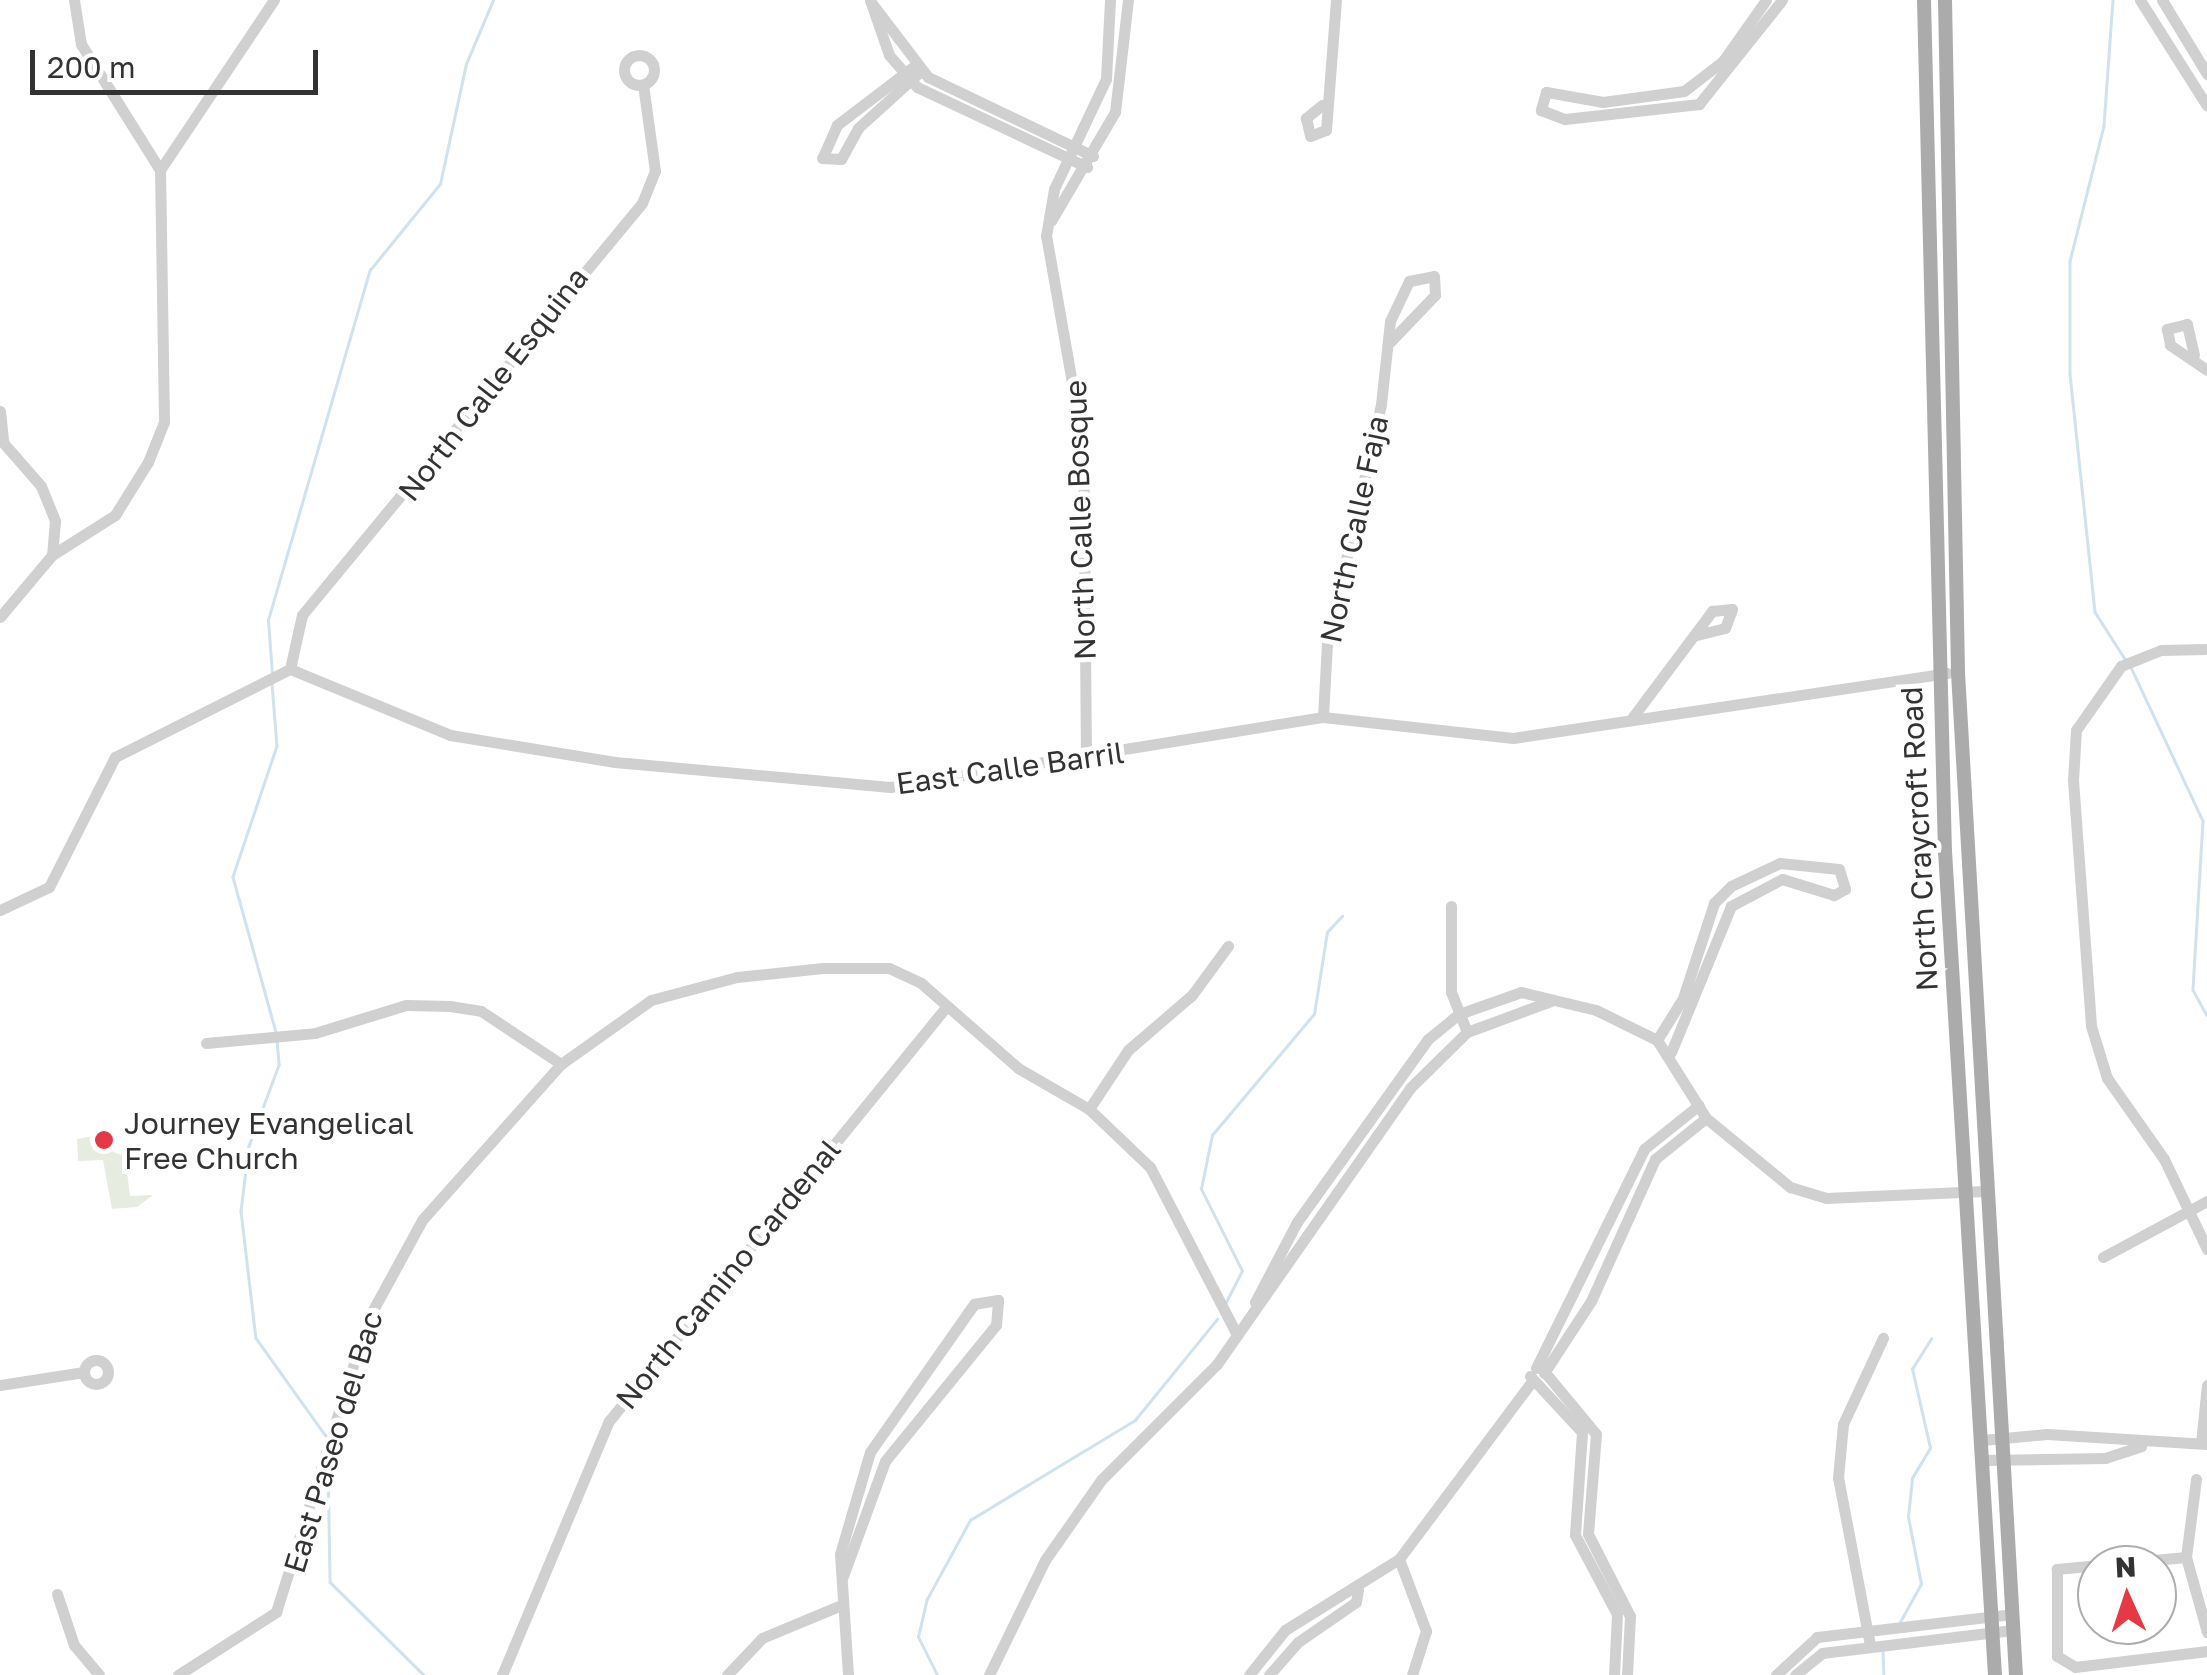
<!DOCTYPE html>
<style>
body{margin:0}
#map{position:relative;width:2207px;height:1675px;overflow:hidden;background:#fff;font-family:"Golos Text",sans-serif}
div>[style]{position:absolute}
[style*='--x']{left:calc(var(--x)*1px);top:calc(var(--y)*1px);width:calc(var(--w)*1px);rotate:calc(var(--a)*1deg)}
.green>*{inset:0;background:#e6ecdf}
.stream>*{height:2.5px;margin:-1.25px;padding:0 1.25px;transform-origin:1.25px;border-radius:1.25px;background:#cfe2ee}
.minor>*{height:11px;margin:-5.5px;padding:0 5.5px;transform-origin:5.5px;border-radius:5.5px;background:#d0d0d0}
.minor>.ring{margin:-5.5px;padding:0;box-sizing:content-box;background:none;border:11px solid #d0d0d0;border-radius:50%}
.major>*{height:14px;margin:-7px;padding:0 7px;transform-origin:7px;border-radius:7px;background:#ababab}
.dots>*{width:28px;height:28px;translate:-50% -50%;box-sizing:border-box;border:5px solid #fff;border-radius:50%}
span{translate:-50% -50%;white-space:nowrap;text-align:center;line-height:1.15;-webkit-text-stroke:10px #fff;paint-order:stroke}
.street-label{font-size:30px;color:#333}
.poi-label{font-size:30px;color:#333}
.left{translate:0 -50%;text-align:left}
.north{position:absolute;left:2077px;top:1545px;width:100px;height:100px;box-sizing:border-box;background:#fff;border:2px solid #adadad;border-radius:50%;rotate:357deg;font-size:28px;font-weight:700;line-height:40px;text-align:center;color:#333}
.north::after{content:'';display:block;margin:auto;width:35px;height:45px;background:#e63946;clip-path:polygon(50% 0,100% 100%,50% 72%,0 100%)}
.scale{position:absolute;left:30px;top:50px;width:288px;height:45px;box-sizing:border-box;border:5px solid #333;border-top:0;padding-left:12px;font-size:30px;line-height:35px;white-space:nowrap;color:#333;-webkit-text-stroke:8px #fff;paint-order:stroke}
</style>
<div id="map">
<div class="green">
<i style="clip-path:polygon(95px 1136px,96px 1146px,125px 1156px,130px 1196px,153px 1195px,137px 1207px,112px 1209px,103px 1160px,78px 1161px,77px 1139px)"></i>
</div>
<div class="stream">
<i style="--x:2113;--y:0;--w:126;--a:94.1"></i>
<i style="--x:2104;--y:126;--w:139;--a:104.1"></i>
<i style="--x:2070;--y:261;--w:113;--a:90"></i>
<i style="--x:2070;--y:374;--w:239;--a:84"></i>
<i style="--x:2095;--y:612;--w:56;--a:57.4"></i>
<i style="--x:2130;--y:665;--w:172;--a:64.9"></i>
<i style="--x:2203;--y:821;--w:169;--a:93.4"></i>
<i style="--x:2193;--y:990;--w:29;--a:61"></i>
<i style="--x:272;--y:675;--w:55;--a:-94.2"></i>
<i style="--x:268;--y:620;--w:365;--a:-73.8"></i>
<i style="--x:370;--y:270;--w:111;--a:-50.9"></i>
<i style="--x:440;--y:184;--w:123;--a:-77.8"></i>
<i style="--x:466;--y:64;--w:69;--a:-67.1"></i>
<i style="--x:272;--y:683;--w:63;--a:85.5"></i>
<i style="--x:277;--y:746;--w:138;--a:108.6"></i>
<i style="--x:233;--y:877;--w:161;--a:74.5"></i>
<i style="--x:277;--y:1040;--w:25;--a:85"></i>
<i style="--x:279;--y:1065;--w:86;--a:110.3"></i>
<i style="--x:249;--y:1146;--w:65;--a:97"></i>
<i style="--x:241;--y:1211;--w:128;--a:83.3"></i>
<i style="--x:256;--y:1338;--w:120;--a:54.5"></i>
<i style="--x:1225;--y:1304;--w:37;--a:-63"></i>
<i style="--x:1242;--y:1271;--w:92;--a:-116.6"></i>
<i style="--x:1201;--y:1189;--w:55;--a:-78.5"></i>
<i style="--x:1212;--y:1135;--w:158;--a:-49.9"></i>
<i style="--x:1314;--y:1014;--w:83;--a:-81"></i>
<i style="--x:1327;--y:932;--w:22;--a:-47"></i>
<i style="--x:328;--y:1463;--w:119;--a:89"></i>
<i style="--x:330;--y:1582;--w:132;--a:44.7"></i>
<i style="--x:1900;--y:1622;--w:43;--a:-61.1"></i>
<i style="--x:1921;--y:1584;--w:68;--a:-101"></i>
<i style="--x:1908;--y:1517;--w:39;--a:-84"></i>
<i style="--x:1912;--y:1478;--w:35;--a:-59"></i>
<i style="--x:1930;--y:1448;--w:81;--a:-102.8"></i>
<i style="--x:1912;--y:1369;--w:36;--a:-58"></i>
<i style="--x:1883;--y:1650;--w:25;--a:88"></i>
<i style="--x:937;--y:1675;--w:42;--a:-116.6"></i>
<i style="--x:918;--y:1637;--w:39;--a:-77"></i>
<i style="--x:927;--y:1599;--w:90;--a:-61.4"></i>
<i style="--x:970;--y:1520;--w:193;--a:-31.2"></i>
<i style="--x:1135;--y:1420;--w:130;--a:-50.9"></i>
</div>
<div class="minor">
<i style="--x:74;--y:0;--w:45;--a:81"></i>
<i style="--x:81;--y:44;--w:149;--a:57.9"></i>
<i style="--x:870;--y:0;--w:58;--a:70.9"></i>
<i style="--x:889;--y:55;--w:43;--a:48.8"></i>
<i style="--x:917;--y:87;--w:188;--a:25.2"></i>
<i style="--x:1766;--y:0;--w:75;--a:125.2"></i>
<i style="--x:1723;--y:61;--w:49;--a:142.4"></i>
<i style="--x:1684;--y:91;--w:82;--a:172.3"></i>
<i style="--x:1603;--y:102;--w:58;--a:-170"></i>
<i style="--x:1546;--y:92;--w:19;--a:106"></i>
<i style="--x:1541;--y:110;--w:26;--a:21"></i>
<i style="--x:1565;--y:119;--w:135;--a:-6.4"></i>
<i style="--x:1699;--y:104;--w:133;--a:-51.4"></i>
<i style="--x:2140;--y:0;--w:125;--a:57.7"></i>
<i style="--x:2162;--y:0;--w:87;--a:58.7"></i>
<i style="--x:870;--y:1;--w:96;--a:52.7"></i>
<i style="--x:928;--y:77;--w:183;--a:25.6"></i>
<i class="ring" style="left:624px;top:55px;width:19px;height:19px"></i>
<i style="--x:917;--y:64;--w:101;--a:142.7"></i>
<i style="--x:837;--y:125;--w:36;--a:114"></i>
<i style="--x:822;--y:158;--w:19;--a:3"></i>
<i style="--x:841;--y:159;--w:35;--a:-61"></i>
<i style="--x:858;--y:128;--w:86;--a:-42.2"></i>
<i style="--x:1322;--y:105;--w:21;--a:141"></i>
<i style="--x:1306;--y:118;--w:18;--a:77"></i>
<i style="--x:1310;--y:136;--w:17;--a:-21"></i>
<i style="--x:1326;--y:130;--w:130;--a:-85.6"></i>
<i style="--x:1051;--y:221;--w:126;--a:-59.6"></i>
<i style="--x:1115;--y:112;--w:113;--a:-83.4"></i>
<i style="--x:2194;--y:355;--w:32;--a:-103"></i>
<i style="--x:2187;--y:324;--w:21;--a:166"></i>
<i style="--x:2167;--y:329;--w:16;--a:79"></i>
<i style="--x:2170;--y:345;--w:45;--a:34"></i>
<i style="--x:0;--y:411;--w:29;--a:84"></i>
<i style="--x:0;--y:439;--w:62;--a:48.9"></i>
<i style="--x:41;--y:486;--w:38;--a:68"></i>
<i style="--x:55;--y:521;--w:34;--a:95"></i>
<i style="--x:0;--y:617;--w:81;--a:-50"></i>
<i style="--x:52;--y:555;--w:75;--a:-32.4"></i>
<i style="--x:115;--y:515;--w:62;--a:-58.1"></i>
<i style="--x:148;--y:462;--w:43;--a:-68.2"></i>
<i style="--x:164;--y:422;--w:252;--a:-90.9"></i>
<i style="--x:160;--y:170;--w:205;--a:-56.2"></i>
<i style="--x:2207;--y:649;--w:46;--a:178.8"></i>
<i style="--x:2161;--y:650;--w:43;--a:158.2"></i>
<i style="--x:2121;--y:666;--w:78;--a:125.1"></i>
<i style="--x:2076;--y:730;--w:50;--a:93.4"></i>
<i style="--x:2073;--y:780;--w:247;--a:85.8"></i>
<i style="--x:2091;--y:1026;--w:54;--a:72.9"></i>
<i style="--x:2107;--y:1078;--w:99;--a:54.9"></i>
<i style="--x:2164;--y:1159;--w:100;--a:64.5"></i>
<i style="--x:290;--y:669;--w:55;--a:-77.5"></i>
<i style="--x:302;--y:615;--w:534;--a:-50.47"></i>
<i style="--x:642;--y:203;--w:35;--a:-68"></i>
<i style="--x:655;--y:171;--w:87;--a:-97.9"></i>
<i style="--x:1323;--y:717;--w:73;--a:-86.9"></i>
<i style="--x:1327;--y:644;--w:246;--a:-77.3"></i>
<i style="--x:1381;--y:404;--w:83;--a:-83.8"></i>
<i style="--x:1390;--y:321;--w:44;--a:-64.6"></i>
<i style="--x:1409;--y:281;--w:25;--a:-11"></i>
<i style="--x:1434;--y:276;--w:19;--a:87"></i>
<i style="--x:1435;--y:295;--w:65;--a:133.8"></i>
<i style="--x:1632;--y:718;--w:134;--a:-53.2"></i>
<i style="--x:1712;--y:611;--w:20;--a:-6"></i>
<i style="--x:1732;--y:609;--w:20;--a:110"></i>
<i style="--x:1725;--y:628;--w:29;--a:166"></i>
<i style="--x:1086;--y:758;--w:313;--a:-90.5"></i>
<i style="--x:1083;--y:445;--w:212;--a:-100"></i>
<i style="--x:1046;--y:236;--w:48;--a:-80.3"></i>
<i style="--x:1054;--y:189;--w:122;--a:-64.7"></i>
<i style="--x:1106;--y:79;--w:79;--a:-87.1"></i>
<i style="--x:1451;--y:906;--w:86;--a:90"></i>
<i style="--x:1451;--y:992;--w:43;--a:68.2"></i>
<i style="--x:0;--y:910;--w:54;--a:-25.1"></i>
<i style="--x:49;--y:887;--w:146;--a:-63.1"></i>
<i style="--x:115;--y:757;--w:196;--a:-26.7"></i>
<i style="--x:290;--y:669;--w:173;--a:22.4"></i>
<i style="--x:450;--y:735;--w:167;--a:9.3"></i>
<i style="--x:615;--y:762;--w:276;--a:5.2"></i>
<i style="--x:890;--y:787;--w:439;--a:-9.2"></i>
<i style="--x:1323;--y:717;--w:191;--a:6.3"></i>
<i style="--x:1513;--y:738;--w:439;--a:-8.5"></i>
<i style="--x:1657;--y:1040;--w:49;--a:-58.2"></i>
<i style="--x:1683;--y:998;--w:100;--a:-71.9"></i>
<i style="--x:1714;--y:903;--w:24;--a:-45"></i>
<i style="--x:1731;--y:886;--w:54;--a:-25.1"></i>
<i style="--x:1780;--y:863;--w:59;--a:5.8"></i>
<i style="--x:1839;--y:869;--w:21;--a:73"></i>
<i style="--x:1845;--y:889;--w:13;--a:151"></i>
<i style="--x:1834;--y:895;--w:54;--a:-162.9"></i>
<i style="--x:1782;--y:879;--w:58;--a:152.1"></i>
<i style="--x:1731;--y:906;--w:158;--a:112.3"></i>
<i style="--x:206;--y:1043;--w:109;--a:-5.2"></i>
<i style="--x:315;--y:1033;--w:95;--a:-17.1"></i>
<i style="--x:406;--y:1005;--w:44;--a:1.3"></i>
<i style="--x:450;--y:1006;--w:31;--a:9"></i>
<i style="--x:481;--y:1011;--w:96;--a:33.5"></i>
<i style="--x:1089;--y:1109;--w:71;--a:-56.5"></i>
<i style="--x:1128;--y:1050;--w:84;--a:-40.7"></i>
<i style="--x:1192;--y:995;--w:61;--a:-53.7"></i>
<i style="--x:2103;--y:1257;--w:118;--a:-28.3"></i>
<i style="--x:1255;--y:1302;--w:90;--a:-62.3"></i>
<i style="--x:1297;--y:1222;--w:225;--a:-54.4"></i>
<i style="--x:1428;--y:1039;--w:40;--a:-39"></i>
<i style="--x:1459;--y:1014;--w:66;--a:-19.5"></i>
<i style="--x:1521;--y:992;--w:77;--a:13.5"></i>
<i style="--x:1596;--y:1010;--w:68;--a:26.2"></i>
<i style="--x:1657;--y:1040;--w:92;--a:57.9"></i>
<i style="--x:1706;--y:1118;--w:109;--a:39.4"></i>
<i style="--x:1790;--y:1187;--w:38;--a:17"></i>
<i style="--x:1826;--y:1198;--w:158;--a:-2.5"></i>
<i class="ring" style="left:84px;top:1360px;width:13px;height:13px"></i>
<i style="--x:1538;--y:1364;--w:91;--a:50.4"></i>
<i style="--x:1596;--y:1434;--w:100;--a:94.6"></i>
<i style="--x:1588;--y:1534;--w:92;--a:62.9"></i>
<i style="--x:1630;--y:1616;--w:59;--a:92.9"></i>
<i style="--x:1536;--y:1368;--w:244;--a:-63.7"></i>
<i style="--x:1644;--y:1149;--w:70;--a:-38.7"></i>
<i style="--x:1544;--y:1373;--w:86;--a:-56.9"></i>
<i style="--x:1591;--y:1301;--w:156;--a:-65.7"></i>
<i style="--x:1655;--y:1159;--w:65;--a:-38.8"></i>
<i style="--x:1530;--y:1376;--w:76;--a:47.1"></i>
<i style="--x:1582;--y:1432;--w:103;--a:93.9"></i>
<i style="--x:1575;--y:1535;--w:89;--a:62"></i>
<i style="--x:1617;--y:1614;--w:61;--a:92.8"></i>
<i style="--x:0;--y:1385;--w:85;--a:-8.8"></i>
<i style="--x:1982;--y:1440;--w:65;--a:-5.3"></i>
<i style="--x:2047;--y:1434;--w:160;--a:3.6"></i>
<i style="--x:2201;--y:1443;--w:58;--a:-84.1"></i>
<i style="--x:1983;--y:1460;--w:122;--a:-0.9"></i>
<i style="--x:2105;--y:1458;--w:38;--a:-18"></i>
<i style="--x:2196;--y:1479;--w:79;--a:97.3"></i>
<i style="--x:2186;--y:1557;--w:78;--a:74.4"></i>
<i style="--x:2186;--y:1557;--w:130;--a:174.7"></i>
<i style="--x:2057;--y:1569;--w:87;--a:90"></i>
<i style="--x:2057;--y:1656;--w:21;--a:31"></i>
<i style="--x:2075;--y:1667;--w:133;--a:-6.9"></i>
<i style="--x:1399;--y:1559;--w:77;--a:69.4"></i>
<i style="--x:1426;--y:1631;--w:46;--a:107.7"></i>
<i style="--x:843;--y:1576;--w:122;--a:-69.9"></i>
<i style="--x:885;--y:1461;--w:176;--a:-50.8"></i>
<i style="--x:996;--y:1325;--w:25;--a:-85"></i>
<i style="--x:998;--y:1300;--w:24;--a:171"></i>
<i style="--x:974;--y:1304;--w:181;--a:125.1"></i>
<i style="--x:870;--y:1452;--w:106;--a:106.4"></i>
<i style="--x:840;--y:1554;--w:121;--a:86.2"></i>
<i style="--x:57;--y:1594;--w:54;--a:71.6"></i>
<i style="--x:74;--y:1645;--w:39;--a:50"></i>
<i style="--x:1870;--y:1645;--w:170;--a:-100.8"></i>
<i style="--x:1838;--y:1478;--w:54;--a:-84.7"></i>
<i style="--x:1843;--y:1424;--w:95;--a:-65.1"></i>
<i style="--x:178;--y:1675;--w:117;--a:-32.7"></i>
<i style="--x:276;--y:1612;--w:305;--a:-72.6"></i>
<i style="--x:367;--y:1321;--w:115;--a:-61.4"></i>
<i style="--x:422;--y:1220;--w:209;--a:-48.3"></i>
<i style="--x:561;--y:1064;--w:110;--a:-35.4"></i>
<i style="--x:651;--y:1000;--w:89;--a:-15"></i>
<i style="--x:737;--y:977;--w:86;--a:-6"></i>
<i style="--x:823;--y:968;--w:66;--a:0"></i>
<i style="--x:889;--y:968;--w:35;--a:25"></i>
<i style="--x:921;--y:983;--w:129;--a:41.2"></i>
<i style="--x:1018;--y:1068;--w:82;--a:30"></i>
<i style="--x:1089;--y:1109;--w:84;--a:43.6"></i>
<i style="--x:1150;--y:1167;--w:185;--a:62.6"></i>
<i style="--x:502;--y:1675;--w:276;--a:-67.2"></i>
<i style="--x:609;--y:1421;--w:534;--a:-50.85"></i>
<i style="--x:727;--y:1675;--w:51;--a:-46.6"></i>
<i style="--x:762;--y:1638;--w:83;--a:-22.6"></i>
<i style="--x:989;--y:1675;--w:128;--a:-64"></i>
<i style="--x:1045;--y:1560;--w:98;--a:-55"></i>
<i style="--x:1101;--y:1480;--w:164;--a:-45"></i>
<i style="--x:1217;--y:1364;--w:337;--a:-55"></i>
<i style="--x:1410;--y:1088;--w:80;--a:-44.5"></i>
<i style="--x:1467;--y:1032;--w:90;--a:-20.3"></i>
<i style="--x:1249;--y:1675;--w:58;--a:-51.3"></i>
<i style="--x:1285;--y:1630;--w:134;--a:-31.9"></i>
<i style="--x:1399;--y:1559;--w:219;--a:-53.2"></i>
<i style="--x:1269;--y:1675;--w:44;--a:-48.7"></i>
<i style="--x:1298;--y:1642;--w:70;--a:-34.6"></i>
<i style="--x:1356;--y:1602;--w:13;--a:-81"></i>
<i style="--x:1776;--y:1675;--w:56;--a:-42.8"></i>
<i style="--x:1817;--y:1637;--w:196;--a:-6.7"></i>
<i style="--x:1795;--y:1675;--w:35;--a:-39"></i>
<i style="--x:1822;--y:1653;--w:192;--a:-6.9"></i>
</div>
<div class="major">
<i style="--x:1924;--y:0;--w:851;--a:88.59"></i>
<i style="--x:1945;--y:851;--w:826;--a:86.53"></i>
<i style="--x:1945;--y:0;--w:673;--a:88.89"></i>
<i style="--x:1958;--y:673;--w:1004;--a:86.69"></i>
</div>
<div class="dots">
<i style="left:104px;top:1140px;background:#e63946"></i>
</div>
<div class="street-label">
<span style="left:493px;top:384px;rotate:-52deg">North Calle Esquina</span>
<span style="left:1080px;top:520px;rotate:-92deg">North Calle Bosque</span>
<span style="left:1354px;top:529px;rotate:-78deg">North Calle Faja</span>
<span style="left:1010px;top:768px;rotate:-8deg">East Calle Barril</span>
<span style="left:1919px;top:839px;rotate:-93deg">North Craycroft Road</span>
<span style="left:728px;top:1274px;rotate:-51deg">North Camino Cardenal</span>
<span style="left:333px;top:1442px;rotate:-73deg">East Paseo del Bac</span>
</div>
<div class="poi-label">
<span class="left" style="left:124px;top:1140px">Journey Evangelical<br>Free Church</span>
</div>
<div class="north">N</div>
<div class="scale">200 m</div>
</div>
